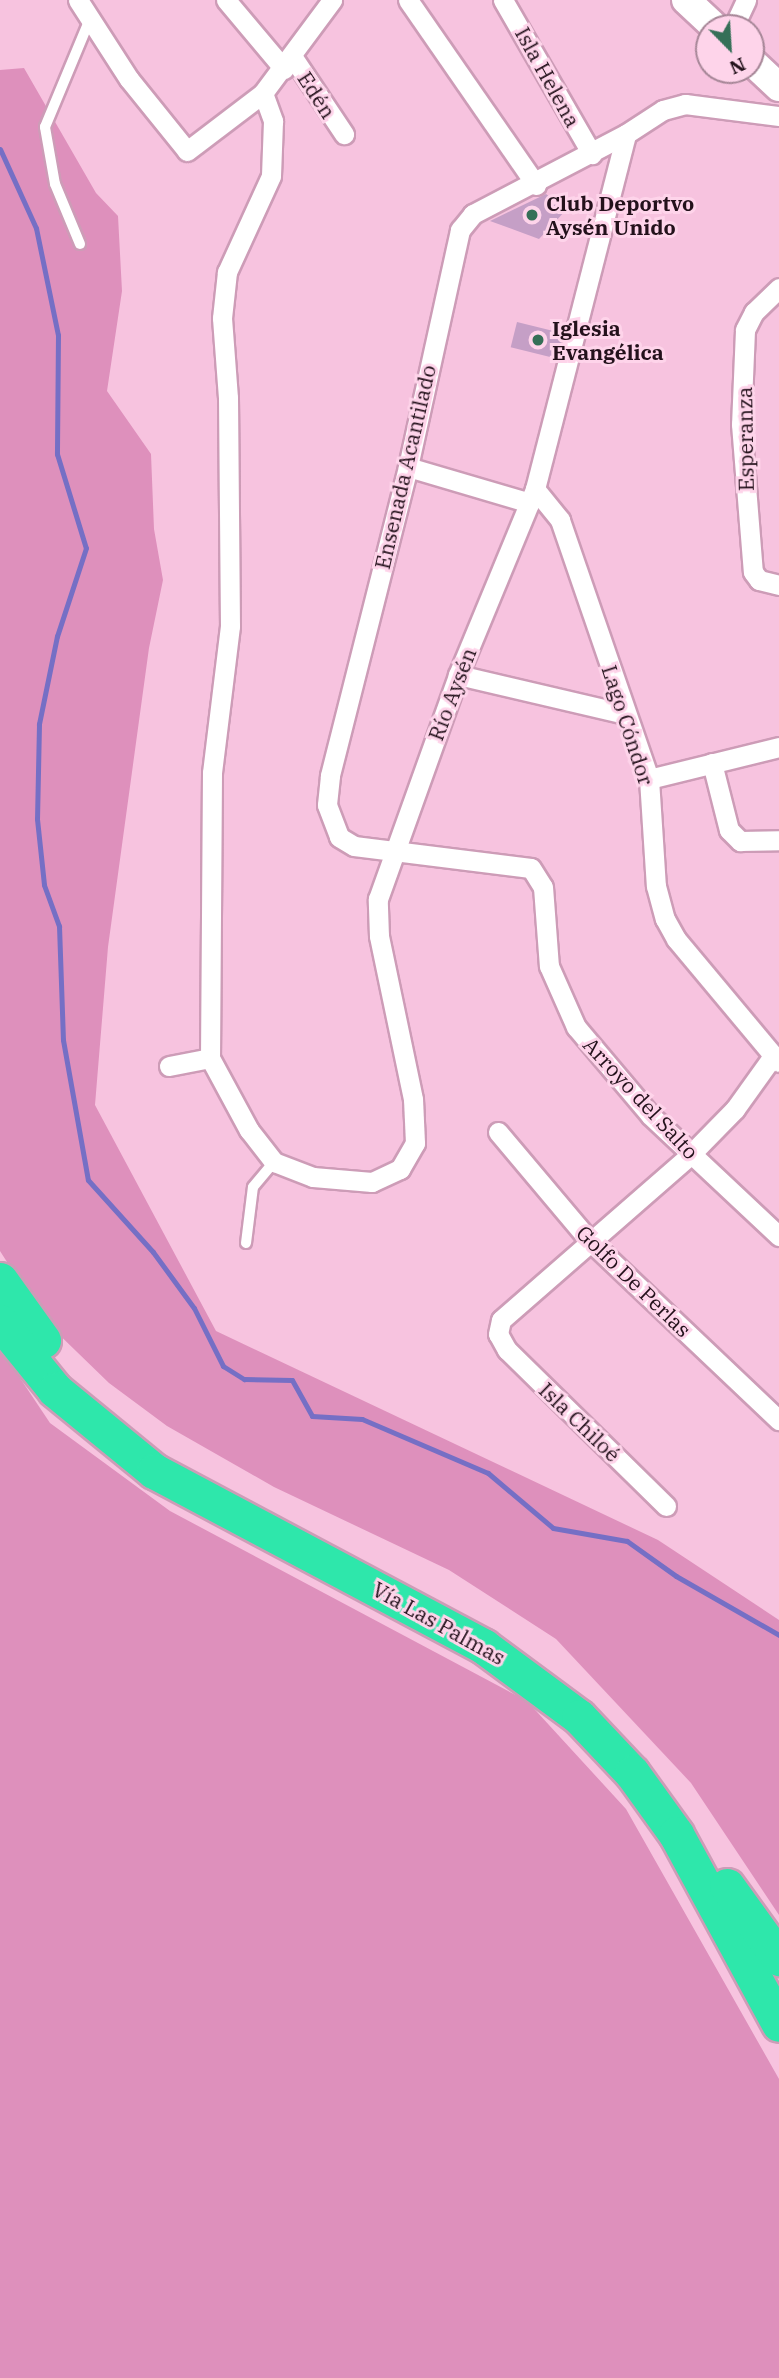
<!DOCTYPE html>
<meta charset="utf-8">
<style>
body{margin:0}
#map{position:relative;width:779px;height:2378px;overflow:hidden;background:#f7c3df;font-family:"IBM Plex Serif",serif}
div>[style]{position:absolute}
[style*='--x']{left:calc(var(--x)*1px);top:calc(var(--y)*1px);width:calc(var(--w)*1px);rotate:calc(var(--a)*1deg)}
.green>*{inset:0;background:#de90bc}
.stream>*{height:5px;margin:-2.5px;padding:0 2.5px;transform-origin:2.5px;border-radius:2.5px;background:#756fc5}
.building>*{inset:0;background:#c59fc6;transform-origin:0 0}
.roads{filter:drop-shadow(2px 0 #cd9cb7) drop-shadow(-2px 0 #cd9cb7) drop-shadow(0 2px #cd9cb7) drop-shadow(0 -2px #cd9cb7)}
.lane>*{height:10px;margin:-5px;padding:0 5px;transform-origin:5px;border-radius:5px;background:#fff}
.street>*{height:19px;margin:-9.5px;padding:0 9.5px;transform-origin:9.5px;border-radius:9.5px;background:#fff}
.secondary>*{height:28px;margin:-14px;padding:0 14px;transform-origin:14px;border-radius:14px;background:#fff}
.highway>*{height:35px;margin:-17.5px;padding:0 17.5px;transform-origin:17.5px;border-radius:17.5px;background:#2ee7ab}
.dots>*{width:19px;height:19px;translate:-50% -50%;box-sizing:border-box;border:4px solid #fed4ea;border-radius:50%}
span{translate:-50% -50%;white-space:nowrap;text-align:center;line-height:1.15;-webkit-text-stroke:6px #fed4ea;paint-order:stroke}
.street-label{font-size:21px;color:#23111b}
.poi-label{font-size:21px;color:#23111b;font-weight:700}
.left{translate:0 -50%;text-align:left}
.north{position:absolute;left:695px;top:14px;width:70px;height:70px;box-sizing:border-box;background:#fed4ea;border:2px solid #a68697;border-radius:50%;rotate:156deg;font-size:19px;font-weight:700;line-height:28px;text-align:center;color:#23111b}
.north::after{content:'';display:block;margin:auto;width:24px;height:32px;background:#356f57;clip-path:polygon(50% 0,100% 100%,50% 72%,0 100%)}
</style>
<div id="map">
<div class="green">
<i style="clip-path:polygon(24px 68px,96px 193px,118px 216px,122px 291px,107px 391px,151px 454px,154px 529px,163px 580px,149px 648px,108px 947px,95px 1105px,216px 1331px,658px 1540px,779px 1620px,779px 1915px,691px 1783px,556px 1639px,449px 1570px,274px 1487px,167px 1426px,109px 1383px,44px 1320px,0 1251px,0 70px)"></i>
<i style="clip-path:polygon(0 1348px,50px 1423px,170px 1511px,527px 1701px,626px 1809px,779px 2079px,779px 2378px,0 2378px)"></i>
</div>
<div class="stream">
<i style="--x:0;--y:149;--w:87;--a:65.5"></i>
<i style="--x:36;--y:228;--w:109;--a:78.4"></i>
<i style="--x:58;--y:335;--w:119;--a:90.5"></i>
<i style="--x:57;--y:454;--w:98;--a:72.9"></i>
<i style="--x:86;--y:548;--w:93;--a:108.2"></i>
<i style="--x:57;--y:636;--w:90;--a:101.6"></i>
<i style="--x:39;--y:724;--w:95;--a:91.2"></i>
<i style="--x:37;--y:819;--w:66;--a:83.9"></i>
<i style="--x:44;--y:885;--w:44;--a:69.9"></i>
<i style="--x:59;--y:926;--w:114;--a:88"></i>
<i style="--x:63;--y:1040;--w:142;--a:79.9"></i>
<i style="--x:88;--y:1180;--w:97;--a:47.9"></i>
<i style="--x:153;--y:1252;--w:69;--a:53.8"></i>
<i style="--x:194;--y:1308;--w:65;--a:63.4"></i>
<i style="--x:223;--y:1366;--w:25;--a:32"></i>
<i style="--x:244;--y:1379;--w:48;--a:1.2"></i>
<i style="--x:292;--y:1380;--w:41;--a:60.9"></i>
<i style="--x:312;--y:1416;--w:50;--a:3.4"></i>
<i style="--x:362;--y:1419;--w:137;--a:23.2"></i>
<i style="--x:488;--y:1473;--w:85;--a:40.2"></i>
<i style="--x:553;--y:1528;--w:75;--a:10"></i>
<i style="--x:627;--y:1541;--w:60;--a:35.5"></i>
<i style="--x:676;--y:1576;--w:119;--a:29.8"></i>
</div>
<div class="building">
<i style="clip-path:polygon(546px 194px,567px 209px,539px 239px,490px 221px)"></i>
<i style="left:517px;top:322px;width:50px;height:26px;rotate:14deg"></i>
</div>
<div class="roads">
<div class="lane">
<i style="--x:80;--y:244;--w:65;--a:-112.6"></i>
<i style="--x:55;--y:184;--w:58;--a:-100"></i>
<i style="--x:45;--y:127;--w:117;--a:-67.4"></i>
<i style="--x:246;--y:1243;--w:56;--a:-82.9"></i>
<i style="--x:253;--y:1187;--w:33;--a:-50"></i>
</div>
<div class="street">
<i style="--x:78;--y:0;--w:94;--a:57.2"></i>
<i style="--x:129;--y:79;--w:92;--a:51.1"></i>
<i style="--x:187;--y:151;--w:96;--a:-37.3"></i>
<i style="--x:263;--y:93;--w:116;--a:-53.4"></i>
<i style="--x:226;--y:0;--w:90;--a:50"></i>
<i style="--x:408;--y:0;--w:225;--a:55.3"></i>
<i style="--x:503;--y:0;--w:178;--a:60"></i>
<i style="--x:733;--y:28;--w:31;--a:-65"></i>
<i style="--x:292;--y:56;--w:94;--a:56.3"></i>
<i style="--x:263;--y:93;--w:30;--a:70"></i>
<i style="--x:273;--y:121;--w:55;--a:92.1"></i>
<i style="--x:271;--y:176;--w:106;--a:114.6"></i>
<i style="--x:227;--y:272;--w:46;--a:96.2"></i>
<i style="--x:222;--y:318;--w:80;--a:85.7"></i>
<i style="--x:228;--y:398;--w:228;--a:89.5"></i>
<i style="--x:230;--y:626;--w:148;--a:97"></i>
<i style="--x:212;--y:773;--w:285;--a:90.4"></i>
<i style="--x:210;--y:1058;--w:82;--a:61.6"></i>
<i style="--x:249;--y:1130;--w:41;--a:52"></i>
<i style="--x:274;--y:1162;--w:42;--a:21"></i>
<i style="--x:313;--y:1177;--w:59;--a:4.8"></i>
<i style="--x:372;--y:1182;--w:31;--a:-25"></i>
<i style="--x:400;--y:1169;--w:30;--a:-60"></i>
<i style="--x:415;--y:1143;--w:44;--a:-92.6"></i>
<i style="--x:413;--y:1099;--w:167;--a:-101.8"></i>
<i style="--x:379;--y:936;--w:37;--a:-92"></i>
<i style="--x:378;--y:899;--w:238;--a:-70.3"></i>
<i style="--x:458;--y:675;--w:201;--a:-67.5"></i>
<i style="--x:535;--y:489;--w:366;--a:-75.6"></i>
<i style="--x:626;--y:134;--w:44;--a:-33"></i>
<i style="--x:663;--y:110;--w:23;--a:-15"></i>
<i style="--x:685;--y:104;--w:95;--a:7.3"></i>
<i style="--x:626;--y:134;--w:173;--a:152.4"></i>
<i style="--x:473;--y:214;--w:21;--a:129"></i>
<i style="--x:460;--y:230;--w:243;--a:102.4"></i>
<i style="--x:408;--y:467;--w:319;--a:104.2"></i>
<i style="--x:330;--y:776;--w:29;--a:96"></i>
<i style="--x:327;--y:805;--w:34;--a:69"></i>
<i style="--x:339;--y:837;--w:17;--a:31"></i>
<i style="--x:354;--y:846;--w:178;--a:7.1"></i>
<i style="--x:531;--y:868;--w:22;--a:58"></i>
<i style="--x:543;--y:887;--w:79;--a:85.7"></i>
<i style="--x:549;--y:966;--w:67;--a:66.1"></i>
<i style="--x:576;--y:1027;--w:115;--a:49.9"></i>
<i style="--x:650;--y:1115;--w:177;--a:43.2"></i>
<i style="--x:779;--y:288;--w:35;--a:136"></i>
<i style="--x:754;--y:312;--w:20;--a:117"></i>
<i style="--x:745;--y:330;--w:94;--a:92.4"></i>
<i style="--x:741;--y:424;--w:148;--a:85.4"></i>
<i style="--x:753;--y:572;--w:10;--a:53"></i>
<i style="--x:759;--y:580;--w:21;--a:14"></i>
<i style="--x:408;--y:467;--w:127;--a:16.4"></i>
<i style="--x:535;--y:489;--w:40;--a:51"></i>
<i style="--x:560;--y:520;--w:274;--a:71"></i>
<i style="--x:649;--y:779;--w:107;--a:86.3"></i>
<i style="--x:656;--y:886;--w:34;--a:75"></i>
<i style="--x:665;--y:919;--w:23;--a:61"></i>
<i style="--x:676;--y:939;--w:160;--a:50.1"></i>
<i style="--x:458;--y:675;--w:172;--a:13.1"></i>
<i style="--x:712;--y:763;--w:69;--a:75.8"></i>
<i style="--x:729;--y:830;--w:16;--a:45"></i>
<i style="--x:740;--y:841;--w:39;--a:-1"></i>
<i style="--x:649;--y:779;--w:134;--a:-13.8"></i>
<i style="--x:169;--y:1066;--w:42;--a:-11"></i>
<i style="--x:498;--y:1132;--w:141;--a:49.9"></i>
<i style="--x:589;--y:1240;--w:262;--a:43.5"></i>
<i style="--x:666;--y:1506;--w:223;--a:-135.5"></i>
<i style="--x:507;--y:1350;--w:18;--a:-119"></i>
<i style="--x:498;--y:1334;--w:14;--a:-78"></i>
<i style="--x:501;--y:1320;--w:252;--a:-41.1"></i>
<i style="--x:691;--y:1154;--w:63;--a:-45.6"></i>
<i style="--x:735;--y:1109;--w:65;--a:-54.4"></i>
</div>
<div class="secondary">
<i style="--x:686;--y:0;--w:41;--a:43"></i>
<i style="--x:751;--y:61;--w:38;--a:43"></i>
</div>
<div class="highway">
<i style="--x:0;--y:1280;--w:74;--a:54.4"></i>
<i style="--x:0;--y:1322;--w:87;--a:51"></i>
<i style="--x:55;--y:1390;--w:128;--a:39.3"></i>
<i style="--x:154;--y:1471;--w:373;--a:28"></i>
<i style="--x:483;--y:1646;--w:119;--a:36.5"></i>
<i style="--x:579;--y:1717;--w:77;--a:46.6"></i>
<i style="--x:632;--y:1773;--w:75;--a:54.2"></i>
<i style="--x:676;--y:1834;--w:216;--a:61.5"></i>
<i style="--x:727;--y:1886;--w:89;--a:54.2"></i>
</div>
</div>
<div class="dots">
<i style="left:532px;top:215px;background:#356f57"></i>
<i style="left:538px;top:340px;background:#356f57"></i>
</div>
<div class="street-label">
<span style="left:548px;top:77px;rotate:61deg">Isla Helena</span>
<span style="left:317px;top:95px;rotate:57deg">Edén</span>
<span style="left:745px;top:439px;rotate:-91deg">Esperanza</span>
<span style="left:405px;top:467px;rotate:-77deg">Ensenada Acantilado</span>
<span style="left:452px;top:694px;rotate:-69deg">Río Aysén</span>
<span style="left:628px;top:725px;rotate:72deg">Lago Cóndor</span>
<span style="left:641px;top:1098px;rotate:47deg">Arroyo del Salto</span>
<span style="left:634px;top:1281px;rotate:44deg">Golfo De Perlas</span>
<span style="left:580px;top:1422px;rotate:44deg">Isla Chiloé</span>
<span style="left:439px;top:1623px;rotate:29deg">Vía Las Palmas</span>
</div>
<div class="poi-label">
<span class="left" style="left:546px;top:215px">Club Deportvo<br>Aysén Unido</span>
<span class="left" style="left:552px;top:340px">Iglesia<br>Evangélica</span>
</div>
<div class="north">N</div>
</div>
